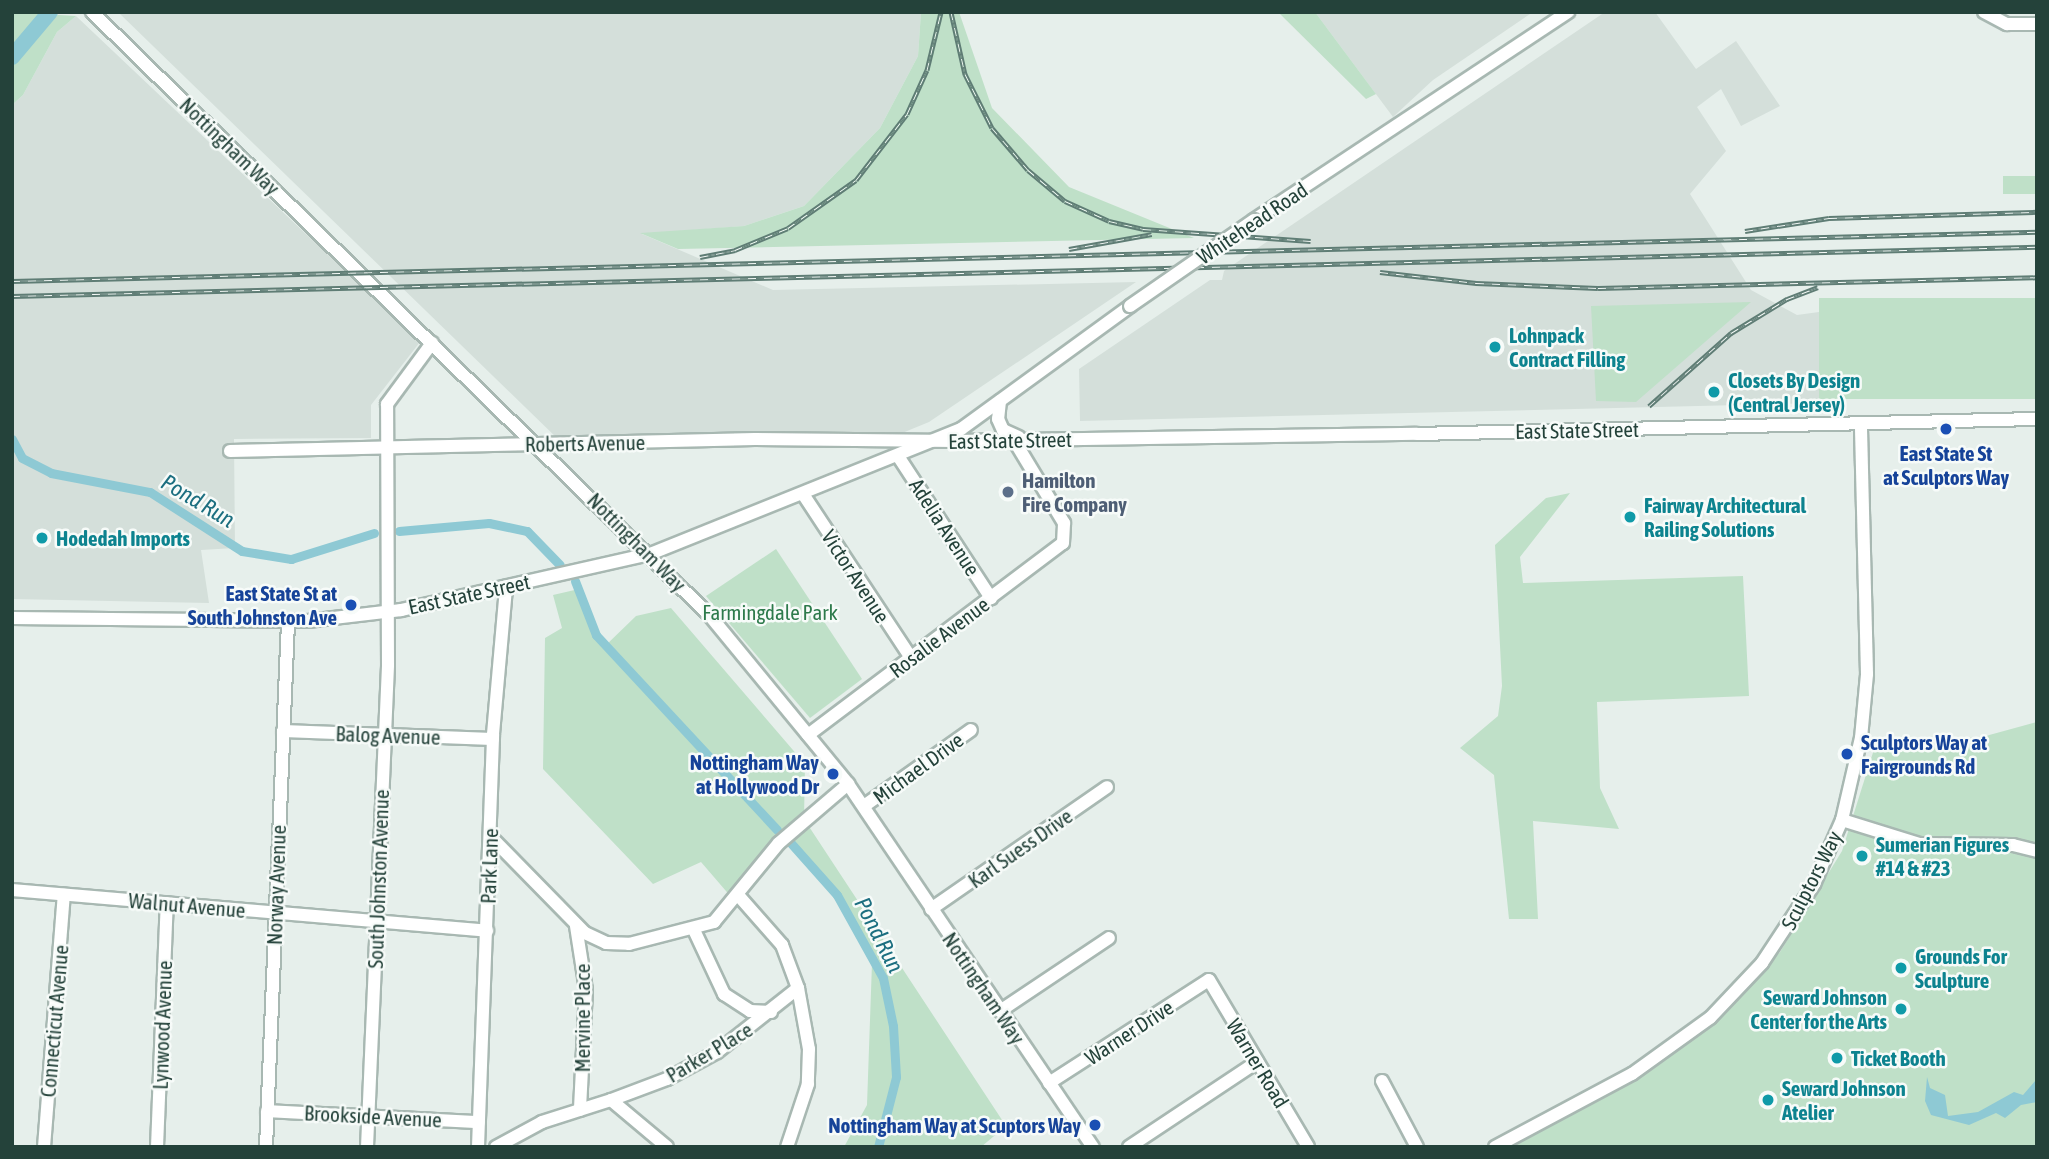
<!DOCTYPE html>
<style>
body{margin:0}
#map{position:relative;width:2049px;height:1159px;overflow:hidden;background:#e6efeb;font-family:"Asap Condensed",sans-serif}
div>[style]{position:absolute}
[style*='--x']{left:calc(var(--x)*1px);top:calc(var(--y)*1px);width:calc(var(--w)*1px);rotate:calc(var(--a)*1deg)}
.built>*{inset:0;background:#d4dfda}
.green>*{inset:0;background:#bfe0c8;transform-origin:0 0}
.water>*{inset:0;background:#8ec9d4}
.canal>*{height:9px;margin:-4.5px;padding:0 4.5px;transform-origin:4.5px;border-radius:4.5px;background:#8ec9d4}
.river>*{height:16px;margin:-8px;padding:0 8px;transform-origin:8px;border-radius:8px;background:#8ec9d4}
.roads{filter:drop-shadow(2px 0 #a8b8b2) drop-shadow(-2px 0 #a8b8b2) drop-shadow(0 2px #a8b8b2) drop-shadow(0 -2px #a8b8b2)}
.minor>*{height:12px;margin:-6px;padding:0 6px;transform-origin:6px;border-radius:6px;background:#fff}
.rail>*{height:5px;margin-top:-2.5px;transform-origin:0;background:repeating-linear-gradient(90deg,#f7fbf9 0 8px,#5f7d75 0 16px);box-sizing:border-box;border-block:2px solid #5f7d75}
.bridges{filter:drop-shadow(2px 0 #a8b8b2) drop-shadow(-2px 0 #a8b8b2) drop-shadow(0 2px #a8b8b2) drop-shadow(0 -2px #a8b8b2)}
.minor-bridge>*{height:12px;margin:-6px;padding:0 6px;transform-origin:6px;border-radius:6px;background:#fff}
.dots>*{width:19px;height:19px;translate:-50% -50%;box-sizing:border-box;border:4px solid #f7fbf9;border-radius:50%}
span{translate:-50% -50%;white-space:nowrap;text-align:center;line-height:1.15;-webkit-text-stroke:5px #f7fbf9;paint-order:stroke}
.street-label{font-size:21px;color:#24423a}
.culture-label{font-size:21px;color:#0d838f;font-weight:700}
.left{translate:0 -50%;text-align:left}
.right{translate:-100% -50%;text-align:right}
.transit-label{font-size:21px;color:#164399;font-weight:700}
.service-label{font-size:21px;color:#4e5e75;font-weight:700}
.park-label{font-size:21px;color:#2d7a4b}
.water-label{font-size:23px;color:#1c6f80;font-style:italic}
.frame{position:absolute;inset:0;border:14px solid #24423a;pointer-events:none}
</style>
<div id="map">
<div class="built">
<i style="clip-path:polygon(118px 12px,921px 12px,918px 56px,880px 128px,804px 206px,744px 226px,642px 234px,773px 290px,1136px 282px,929px 422px,890px 438px,560px 441px)"></i>
<i style="clip-path:polygon(1315px 12px,1533px 12px,1433px 80px,1393px 117px)"></i>
<i style="clip-path:polygon(1605px 12px,1655px 12px,1696px 69px,1736px 41px,1780px 106px,1741px 126px,1721px 89px,1697px 107px,1726px 151px,1690px 194px,1751px 290px,1797px 315px,1819px 312px,1819px 403px,1080px 421px,1079px 369px,1210px 280px,1222px 280px,1224px 271px)"></i>
<i style="clip-path:polygon(76px 16px,420px 342px,371px 405px,371px 438px,234px 439px,235px 548px,201px 550px,209px 603px,12px 599px,12px 105px,23px 95px,57px 32px)"></i>
</div>
<div class="green">
<i style="clip-path:polygon(12px 12px,76px 16px,57px 32px,23px 95px,12px 105px)"></i>
<i style="clip-path:polygon(921px 12px,959px 12px,992px 108px,1069px 187px,1194px 238px,678px 249px,640px 233px,744px 226px,804px 206px,880px 128px,918px 56px)"></i>
<i style="clip-path:polygon(1278px 12px,1315px 12px,1376px 94px,1366px 99px)"></i>
<i style="left:2037px;top:176px;width:18px;height:34px;rotate:90deg"></i>
<i style="left:2037px;top:298px;width:101px;height:218px;rotate:90deg"></i>
<i style="clip-path:polygon(1751px 302px,1636px 402px,1596px 401px,1591px 306px)"></i>
<i style="clip-path:polygon(1570px 493px,1520px 557px,1523px 583px,1743px 576px,1749px 696px,1597px 702px,1600px 788px,1619px 829px,1533px 821px,1538px 919px,1509px 919px,1494px 775px,1460px 748px,1498px 716px,1502px 686px,1495px 545px,1546px 498px)"></i>
<i style="clip-path:polygon(776px 549px,862px 679px,810px 718px,706px 596px)"></i>
<i style="clip-path:polygon(579px 589px,603px 648px,636px 616px,671px 608px,805px 764px,804px 819px,1006px 1126px,981px 1147px,844px 1147px,867px 1105px,872px 963px,832px 887px,782px 839px,732px 898px,701px 862px,653px 884px,543px 769px,545px 638px,562px 628px,553px 595px)"></i>
<i style="clip-path:polygon(2037px 722px,2037px 1147px,1507px 1147px,1659px 1064px,1718px 1019px,1752px 984px,1780px 952px,1842px 851px,1876px 743px,1982px 737px)"></i>
</div>
<div class="water">
<i style="clip-path:polygon(1927px 1077px,1930px 1088px,1945px 1095px,1948px 1116px,1978px 1112px,2014px 1092px,2023px 1095px,2036px 1080px,2037px 1102px,2021px 1105px,2005px 1118px,1996px 1113px,1969px 1125px,1931px 1115px,1925px 1101px)"></i>
</div>
<div class="canal">
<i style="--x:12;--y:439;--w:21;--a:62"></i>
<i style="--x:22;--y:458;--w:33;--a:27"></i>
<i style="--x:51;--y:473;--w:101;--a:10.9"></i>
<i style="--x:150;--y:492;--w:109;--a:32.7"></i>
<i style="--x:242;--y:551;--w:50;--a:9.3"></i>
<i style="--x:291;--y:559;--w:87;--a:-17.4"></i>
<i style="--x:399;--y:531;--w:90;--a:-5.1"></i>
<i style="--x:489;--y:523;--w:39;--a:12"></i>
<i style="--x:527;--y:531;--w:47;--a:45.9"></i>
<i style="--x:575;--y:581;--w:58;--a:68.7"></i>
<i style="--x:596;--y:635;--w:266;--a:47.1"></i>
<i style="--x:789;--y:841;--w:72;--a:48.4"></i>
<i style="--x:837;--y:895;--w:95;--a:61"></i>
<i style="--x:883;--y:978;--w:49;--a:78.2"></i>
<i style="--x:893;--y:1026;--w:51;--a:86.6"></i>
<i style="--x:896;--y:1077;--w:72;--a:104.4"></i>
</div>
<div class="river">
<i style="--x:12;--y:57;--w:59;--a:-49.8"></i>
</div>
<div class="roads">
<div class="minor">
<i style="--x:92;--y:12;--w:866;--a:44.34"></i>
<i style="--x:711;--y:617;--w:216;--a:50.6"></i>
<i style="--x:848;--y:784;--w:438;--a:56"></i>
<i style="--x:1984;--y:12;--w:26;--a:28"></i>
<i style="--x:2007;--y:24;--w:30;--a:0"></i>
<i style="--x:1254;--y:220;--w:377;--a:-33.5"></i>
<i style="--x:1000;--y:401;--w:18;--a:96"></i>
<i style="--x:998;--y:419;--w:12;--a:66"></i>
<i style="--x:1003;--y:430;--w:17;--a:24"></i>
<i style="--x:230;--y:451;--w:525;--a:-1.31"></i>
<i style="--x:755;--y:439;--w:200;--a:0.6"></i>
<i style="--x:955;--y:441;--w:462;--a:-0.9"></i>
<i style="--x:1417;--y:434;--w:620;--a:-1.39"></i>
<i style="--x:898;--y:456;--w:170;--a:56.8"></i>
<i style="--x:803;--y:494;--w:196;--a:56.6"></i>
<i style="--x:12;--y:618;--w:296;--a:0.6"></i>
<i style="--x:308;--y:621;--w:94;--a:-6.7"></i>
<i style="--x:401;--y:610;--w:255;--a:-12.7"></i>
<i style="--x:650;--y:554;--w:335;--a:-21.9"></i>
<i style="--x:961;--y:429;--w:209;--a:-36"></i>
<i style="--x:283;--y:731;--w:210;--a:2.2"></i>
<i style="--x:808;--y:735;--w:319;--a:-37"></i>
<i style="--x:1063;--y:543;--w:20;--a:-87"></i>
<i style="--x:1064;--y:523;--w:97;--a:-121.1"></i>
<i style="--x:864;--y:806;--w:131;--a:-35.4"></i>
<i style="--x:1842;--y:820;--w:81;--a:17.3"></i>
<i style="--x:1919;--y:844;--w:94;--a:0.6"></i>
<i style="--x:2013;--y:845;--w:25;--a:14"></i>
<i style="--x:490;--y:836;--w:136;--a:45.6"></i>
<i style="--x:585;--y:933;--w:23;--a:25"></i>
<i style="--x:606;--y:943;--w:23;--a:2"></i>
<i style="--x:629;--y:944;--w:88;--a:-14.5"></i>
<i style="--x:714;--y:922;--w:102;--a:-50.6"></i>
<i style="--x:779;--y:843;--w:91;--a:-40.5"></i>
<i style="--x:12;--y:890;--w:477;--a:4.9"></i>
<i style="--x:738;--y:895;--w:67;--a:48.7"></i>
<i style="--x:782;--y:945;--w:46;--a:69.6"></i>
<i style="--x:798;--y:988;--w:62;--a:79.8"></i>
<i style="--x:809;--y:1049;--w:35;--a:92"></i>
<i style="--x:808;--y:1084;--w:66;--a:108.4"></i>
<i style="--x:931;--y:909;--w:214;--a:-34.7"></i>
<i style="--x:576;--y:926;--w:65;--a:81.1"></i>
<i style="--x:586;--y:990;--w:120;--a:92.9"></i>
<i style="--x:694;--y:930;--w:71;--a:64.9"></i>
<i style="--x:724;--y:994;--w:31;--a:33"></i>
<i style="--x:750;--y:1011;--w:21;--a:3"></i>
<i style="--x:1000;--y:1011;--w:131;--a:-33.8"></i>
<i style="--x:1382;--y:1081;--w:75;--a:62.1"></i>
<i style="--x:1049;--y:1083;--w:190;--a:-32.8"></i>
<i style="--x:1209;--y:980;--w:194;--a:59.3"></i>
<i style="--x:611;--y:1100;--w:60;--a:-20.6"></i>
<i style="--x:667;--y:1079;--w:57;--a:-28.4"></i>
<i style="--x:717;--y:1052;--w:103;--a:-38.3"></i>
<i style="--x:267;--y:1111;--w:212;--a:3"></i>
<i style="--x:44;--y:1147;--w:253;--a:-85.5"></i>
<i style="--x:157;--y:1147;--w:244;--a:-87.7"></i>
<i style="--x:266;--y:1147;--w:524;--a:-87.6"></i>
<i style="--x:367;--y:1147;--w:482;--a:-87.5"></i>
<i style="--x:388;--y:665;--w:261;--a:-90.2"></i>
<i style="--x:387;--y:404;--w:76;--a:-53.6"></i>
<i style="--x:478;--y:1147;--w:413;--a:-87.9"></i>
<i style="--x:493;--y:734;--w:148;--a:-84.9"></i>
<i style="--x:496;--y:1147;--w:52;--a:-28.5"></i>
<i style="--x:542;--y:1122;--w:72;--a:-17.7"></i>
<i style="--x:611;--y:1100;--w:73;--a:40"></i>
<i style="--x:1129;--y:1147;--w:154;--a:-33.6"></i>
<i style="--x:1495;--y:1147;--w:155;--a:-28.1"></i>
<i style="--x:1632;--y:1074;--w:96;--a:-35.7"></i>
<i style="--x:1710;--y:1018;--w:76;--a:-46.6"></i>
<i style="--x:1762;--y:963;--w:95;--a:-56.6"></i>
<i style="--x:1814;--y:884;--w:70;--a:-66.4"></i>
<i style="--x:1842;--y:820;--w:84;--a:-77"></i>
<i style="--x:1861;--y:738;--w:64;--a:-84.6"></i>
<i style="--x:1867;--y:674;--w:251;--a:-91.4"></i>
</div>
</div>
<div class="rail">
<i style="--x:951;--y:12;--w:64;--a:77.3"></i>
<i style="--x:965;--y:74;--w:60;--a:63.4"></i>
<i style="--x:992;--y:128;--w:55;--a:49.4"></i>
<i style="--x:1028;--y:170;--w:48;--a:40"></i>
<i style="--x:1065;--y:201;--w:48;--a:24.4"></i>
<i style="--x:1109;--y:221;--w:35;--a:13"></i>
<i style="--x:1143;--y:229;--w:168;--a:4.1"></i>
<i style="--x:1745;--y:231;--w:85;--a:-8.8"></i>
<i style="--x:1829;--y:218;--w:208;--a:-1.7"></i>
<i style="--x:1069;--y:249;--w:84;--a:-10.2"></i>
<i style="--x:700;--y:257;--w:36;--a:-11"></i>
<i style="--x:735;--y:250;--w:57;--a:-22.5"></i>
<i style="--x:788;--y:228;--w:83;--a:-35.2"></i>
<i style="--x:856;--y:180;--w:83;--a:-52.3"></i>
<i style="--x:907;--y:114;--w:48;--a:-65.6"></i>
<i style="--x:927;--y:70;--w:60;--a:-76.4"></i>
<i style="--x:1380;--y:272;--w:97;--a:6.5"></i>
<i style="--x:1476;--y:283;--w:122;--a:2.3"></i>
<i style="--x:1598;--y:288;--w:439;--a:-1.4"></i>
<i style="--x:12;--y:281;--w:2026;--a:-1.39"></i>
<i style="--x:12;--y:296;--w:2026;--a:-1.39"></i>
<i style="--x:1649;--y:406;--w:110;--a:-41.7"></i>
<i style="--x:1731;--y:333;--w:66;--a:-31.3"></i>
<i style="--x:1787;--y:299;--w:33;--a:-21"></i>
</div>
<div class="bridges">
<div class="minor-bridge">
<i style="--x:1130;--y:306;--w:151;--a:-34.7"></i>
</div>
</div>
<div class="dots">
<i style="left:1495px;top:347px;background:#0f9aa8"></i>
<i style="left:1714px;top:392px;background:#0f9aa8"></i>
<i style="left:1946px;top:429px;background:#1a4fb4"></i>
<i style="left:1008px;top:492px;background:#5c6f8a"></i>
<i style="left:1630px;top:517px;background:#0f9aa8"></i>
<i style="left:42px;top:538px;background:#0f9aa8"></i>
<i style="left:351px;top:605px;background:#1a4fb4"></i>
<i style="left:1847px;top:754px;background:#1a4fb4"></i>
<i style="left:833px;top:774px;background:#1a4fb4"></i>
<i style="left:1862px;top:856px;background:#0f9aa8"></i>
<i style="left:1901px;top:968px;background:#0f9aa8"></i>
<i style="left:1901px;top:1009px;background:#0f9aa8"></i>
<i style="left:1837px;top:1058px;background:#0f9aa8"></i>
<i style="left:1768px;top:1100px;background:#0f9aa8"></i>
<i style="left:1095px;top:1125px;background:#1a4fb4"></i>
</div>
<div class="street-label">
<span style="left:230px;top:146px;rotate:44deg">Nottingham Way</span>
<span style="left:1252px;top:223px;rotate:-34deg">Whitehead Road</span>
<span style="left:1577px;top:430px;rotate:-1deg">East State Street</span>
<span style="left:1010px;top:440px;rotate:-1deg">East State Street</span>
<span style="left:585px;top:443px;rotate:-1deg">Roberts Avenue</span>
<span style="left:945px;top:527px;rotate:57deg">Adelia Avenue</span>
<span style="left:637px;top:542px;rotate:45deg">Nottingham Way</span>
<span style="left:856px;top:576px;rotate:57deg">Victor Avenue</span>
<span style="left:469px;top:594px;rotate:-12deg">East State Street</span>
<span style="left:939px;top:637px;rotate:-37deg">Rosalie Avenue</span>
<span style="left:388px;top:735px;rotate:2deg">Balog Avenue</span>
<span style="left:918px;top:768px;rotate:-36deg">Michael Drive</span>
<span style="left:1020px;top:848px;rotate:-35deg">Karl Suess Drive</span>
<span style="left:489px;top:866px;rotate:-88deg">Park Lane</span>
<span style="left:378px;top:879px;rotate:-88deg">South Johnston Avenue</span>
<span style="left:1811px;top:880px;rotate:-63deg">Sculptors Way</span>
<span style="left:276px;top:885px;rotate:-88deg">Norway Avenue</span>
<span style="left:187px;top:905px;rotate:5deg">Walnut Avenue</span>
<span style="left:984px;top:988px;rotate:56deg">Nottingham Way</span>
<span style="left:582px;top:1018px;rotate:-90deg">Mervine Place</span>
<span style="left:54px;top:1021px;rotate:-85deg">Connecticut Avenue</span>
<span style="left:162px;top:1025px;rotate:-88deg">Lynwood Avenue</span>
<span style="left:1129px;top:1032px;rotate:-33deg">Warner Drive</span>
<span style="left:709px;top:1052px;rotate:-31deg">Parker Place</span>
<span style="left:1258px;top:1063px;rotate:59deg">Warner Road</span>
<span style="left:373px;top:1116px;rotate:3deg">Brookside Avenue</span>
</div>
<div class="culture-label">
<span class="left" style="left:1509px;top:347px">Lohnpack<br>Contract Filling</span>
<span class="left" style="left:1728px;top:392px">Closets By Design<br>(Central Jersey)</span>
<span class="left" style="left:1644px;top:517px">Fairway Architectural<br>Railing Solutions</span>
<span class="left" style="left:56px;top:538px">Hodedah Imports</span>
<span class="left" style="left:1876px;top:856px">Sumerian Figures<br>#14 &amp; #23</span>
<span class="left" style="left:1915px;top:968px">Grounds For<br>Sculpture</span>
<span class="right" style="left:1887px;top:1009px">Seward Johnson<br>Center for the Arts</span>
<span class="left" style="left:1851px;top:1058px">Ticket Booth</span>
<span class="left" style="left:1782px;top:1100px">Seward Johnson<br>Atelier</span>
</div>
<div class="transit-label">
<span style="left:1946px;top:465px">East State St<br>at Sculptors Way</span>
<span class="right" style="left:337px;top:605px">East State St at<br>South Johnston Ave</span>
<span class="left" style="left:1861px;top:754px">Sculptors Way at<br>Fairgrounds Rd</span>
<span class="right" style="left:819px;top:774px">Nottingham Way<br>at Hollywood Dr</span>
<span class="right" style="left:1081px;top:1125px">Nottingham Way at Scuptors Way</span>
</div>
<div class="service-label">
<span class="left" style="left:1022px;top:492px">Hamilton<br>Fire Company</span>
</div>
<div class="park-label">
<span style="left:770px;top:612px">Farmingdale Park</span>
</div>
<div class="water-label">
<span style="left:198px;top:501px;rotate:31deg">Pond Run</span>
<span style="left:879px;top:935px;rotate:63deg">Pond Run</span>
</div>
<div class="frame"></div>
</div>
